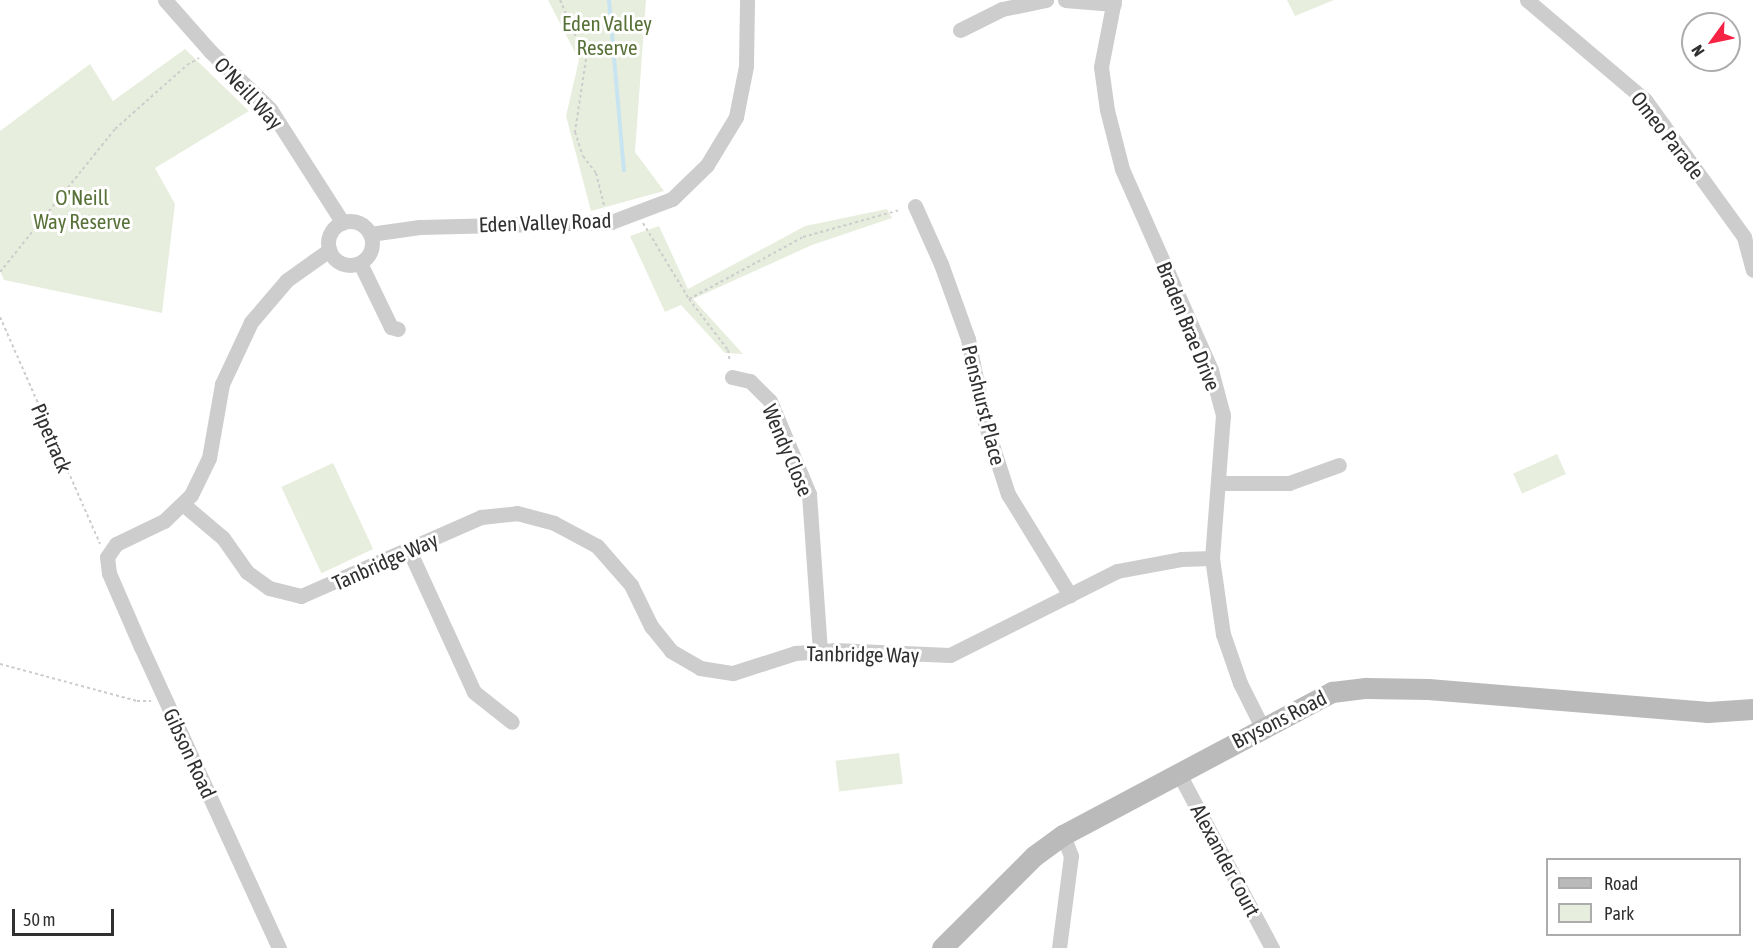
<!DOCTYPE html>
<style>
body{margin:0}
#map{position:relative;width:1753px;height:948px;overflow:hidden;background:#fff;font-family:"Asap Condensed",sans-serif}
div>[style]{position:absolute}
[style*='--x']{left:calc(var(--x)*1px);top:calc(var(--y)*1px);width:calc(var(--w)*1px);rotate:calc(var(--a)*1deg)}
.green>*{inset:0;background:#e8eedd;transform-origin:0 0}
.stream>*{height:4px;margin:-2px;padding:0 2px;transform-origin:2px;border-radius:2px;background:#c8e4f0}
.path>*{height:2px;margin-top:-1px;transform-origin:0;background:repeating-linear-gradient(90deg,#cdcdcd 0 3px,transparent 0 6px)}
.street>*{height:15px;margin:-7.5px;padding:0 7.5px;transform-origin:7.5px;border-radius:7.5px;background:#cdcdcd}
.street>.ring{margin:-7.5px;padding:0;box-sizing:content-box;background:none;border:15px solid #cdcdcd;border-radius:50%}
.secondary>*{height:21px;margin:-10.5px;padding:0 10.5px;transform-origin:10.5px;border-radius:10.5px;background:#bababa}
span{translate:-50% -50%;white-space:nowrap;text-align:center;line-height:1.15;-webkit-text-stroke:6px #fff;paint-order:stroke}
.park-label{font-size:21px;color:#587138}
.street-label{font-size:21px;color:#303030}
.legend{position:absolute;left:1546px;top:858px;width:195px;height:78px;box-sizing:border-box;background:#fff;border:2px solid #acacac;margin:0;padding:8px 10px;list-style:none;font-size:18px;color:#303030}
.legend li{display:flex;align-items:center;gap:12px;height:30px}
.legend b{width:30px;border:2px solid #acacac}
.north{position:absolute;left:1681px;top:12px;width:60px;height:60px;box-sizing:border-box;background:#fff;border:2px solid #acacac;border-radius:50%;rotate:237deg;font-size:16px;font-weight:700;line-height:24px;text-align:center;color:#303030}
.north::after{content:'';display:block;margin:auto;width:21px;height:27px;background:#f72345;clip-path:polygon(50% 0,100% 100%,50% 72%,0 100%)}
.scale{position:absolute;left:12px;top:909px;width:102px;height:27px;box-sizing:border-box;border:3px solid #303030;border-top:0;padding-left:8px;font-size:18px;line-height:21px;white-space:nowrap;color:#303030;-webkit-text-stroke:4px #fff;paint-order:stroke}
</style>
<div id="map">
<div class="green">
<i style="clip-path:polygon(548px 0,646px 0,635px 152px,664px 191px,591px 211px,566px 116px,579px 60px)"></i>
<i style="clip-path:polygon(1287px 0,1334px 0,1295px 16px)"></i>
<i style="clip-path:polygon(185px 49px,249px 111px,155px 168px,175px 204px,162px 313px,4px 280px,0 271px,0 131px,90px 64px,113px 101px)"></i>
<i style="clip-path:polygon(887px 209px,892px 218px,812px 245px,693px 299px,743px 354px,725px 353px,681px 305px,665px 312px,630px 236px,659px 226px,688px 289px,805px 226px)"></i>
<i style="left:1557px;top:454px;width:22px;height:48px;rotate:66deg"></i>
<i style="left:333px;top:463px;width:95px;height:57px;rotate:65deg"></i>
<i style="left:899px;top:753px;width:31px;height:64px;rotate:83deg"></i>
</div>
<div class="stream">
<i style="--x:609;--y:0;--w:171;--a:85"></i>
</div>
<div class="path">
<i style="--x:560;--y:0;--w:64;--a:66.2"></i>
<i style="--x:586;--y:59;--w:74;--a:98.6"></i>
<i style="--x:575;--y:132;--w:25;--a:72"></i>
<i style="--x:583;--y:156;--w:21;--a:53"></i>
<i style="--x:596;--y:173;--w:36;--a:76"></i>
<i style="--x:643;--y:223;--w:89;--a:58.8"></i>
<i style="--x:689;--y:299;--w:64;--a:52.6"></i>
<i style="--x:728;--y:350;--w:12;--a:81"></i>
<i style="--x:0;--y:272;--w:184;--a:-51.2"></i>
<i style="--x:115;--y:129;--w:96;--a:-41.6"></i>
<i style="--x:187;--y:65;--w:14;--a:-30"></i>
<i style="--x:689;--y:299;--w:130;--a:-28.5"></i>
<i style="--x:803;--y:237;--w:101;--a:-15.6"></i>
<i style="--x:0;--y:317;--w:248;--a:66.2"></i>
<i style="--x:0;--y:664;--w:142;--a:15.1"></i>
<i style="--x:137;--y:701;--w:14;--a:0"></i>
</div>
<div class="street">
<i style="--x:165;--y:0;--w:69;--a:48.5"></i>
<i style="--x:211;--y:52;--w:82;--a:44"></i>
<i style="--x:270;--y:109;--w:135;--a:57.4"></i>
<i style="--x:1065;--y:0;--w:49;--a:4.7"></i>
<i style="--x:1114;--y:0;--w:68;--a:101"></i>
<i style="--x:1101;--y:67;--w:43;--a:82.1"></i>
<i style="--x:1107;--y:110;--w:61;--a:75.7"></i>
<i style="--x:1122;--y:169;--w:220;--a:66.1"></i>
<i style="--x:1211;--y:370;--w:47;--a:75.1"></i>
<i style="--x:1223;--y:415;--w:143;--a:94.4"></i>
<i style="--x:1212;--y:558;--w:77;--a:81.8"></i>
<i style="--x:1223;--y:634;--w:52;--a:70.9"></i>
<i style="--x:1240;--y:683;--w:49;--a:63.4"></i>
<i style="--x:1527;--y:0;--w:155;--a:40.3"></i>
<i style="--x:1645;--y:100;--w:169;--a:54.1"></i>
<i style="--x:1744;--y:237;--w:34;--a:75"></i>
<i style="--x:960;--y:30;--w:47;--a:-26.6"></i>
<i style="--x:1002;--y:9;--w:45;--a:-11.6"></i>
<i style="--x:915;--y:206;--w:64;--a:65.9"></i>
<i style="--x:941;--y:264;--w:80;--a:70.2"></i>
<i style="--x:968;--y:339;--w:86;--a:78.6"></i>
<i style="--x:985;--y:423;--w:75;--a:72.1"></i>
<i style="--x:1008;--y:494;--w:119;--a:58.5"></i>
<i class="ring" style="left:328px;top:221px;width:29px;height:29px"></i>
<i style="--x:370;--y:234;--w:50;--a:-8"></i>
<i style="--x:420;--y:227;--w:191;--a:-1.5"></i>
<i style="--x:611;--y:222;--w:65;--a:-20.7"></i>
<i style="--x:672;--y:199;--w:49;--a:-44.2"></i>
<i style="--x:707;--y:165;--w:56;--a:-58.9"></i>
<i style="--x:736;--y:117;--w:52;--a:-78.9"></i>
<i style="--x:746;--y:66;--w:66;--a:-89.1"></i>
<i style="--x:360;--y:263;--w:71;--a:64.2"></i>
<i style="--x:391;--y:327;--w:7;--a:16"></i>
<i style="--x:732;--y:377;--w:18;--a:13"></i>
<i style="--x:750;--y:381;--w:28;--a:45"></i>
<i style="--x:770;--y:401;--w:101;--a:67.2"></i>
<i style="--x:809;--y:494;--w:157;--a:86"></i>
<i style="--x:1220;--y:483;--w:69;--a:0"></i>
<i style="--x:1289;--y:483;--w:53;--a:-19.8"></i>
<i style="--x:184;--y:505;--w:51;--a:40.2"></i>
<i style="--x:223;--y:538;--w:42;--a:54.8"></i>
<i style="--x:247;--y:572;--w:27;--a:36"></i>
<i style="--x:269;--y:588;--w:33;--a:14"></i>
<i style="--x:301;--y:596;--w:197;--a:-23.7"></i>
<i style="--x:481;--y:517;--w:36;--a:-6"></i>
<i style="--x:517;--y:513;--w:38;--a:15"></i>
<i style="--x:554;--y:523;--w:49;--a:28.1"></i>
<i style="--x:597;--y:546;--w:52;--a:48.9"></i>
<i style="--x:631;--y:585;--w:46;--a:64"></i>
<i style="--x:651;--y:626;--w:32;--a:51"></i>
<i style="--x:671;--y:651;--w:34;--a:30"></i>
<i style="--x:700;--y:668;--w:33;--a:9"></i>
<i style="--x:733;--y:673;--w:65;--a:-17.9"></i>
<i style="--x:795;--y:653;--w:39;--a:-4"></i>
<i style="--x:834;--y:650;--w:116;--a:2.5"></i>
<i style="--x:950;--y:655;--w:187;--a:-26.7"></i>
<i style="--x:1117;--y:571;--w:65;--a:-10.6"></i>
<i style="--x:1181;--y:559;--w:31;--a:-2"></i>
<i style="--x:409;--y:550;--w:156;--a:65.4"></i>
<i style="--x:474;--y:692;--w:48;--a:38.3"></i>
<i style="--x:1178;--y:772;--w:200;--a:61.9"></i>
<i style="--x:279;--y:948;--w:331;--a:-114.6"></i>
<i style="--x:141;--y:647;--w:81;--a:-113.4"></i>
<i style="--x:109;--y:573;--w:16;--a:-97"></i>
<i style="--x:107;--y:557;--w:16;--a:-55"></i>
<i style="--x:116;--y:544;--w:53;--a:-25.6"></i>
<i style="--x:164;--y:521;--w:37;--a:-44"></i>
<i style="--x:191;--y:495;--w:41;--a:-64.1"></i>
<i style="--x:209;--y:458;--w:75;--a:-80"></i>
<i style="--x:222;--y:384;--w:68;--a:-64.9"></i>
<i style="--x:251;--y:322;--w:55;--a:-49.4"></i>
<i style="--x:287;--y:280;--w:52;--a:-35.5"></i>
<i style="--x:1059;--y:948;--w:93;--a:-82.6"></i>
<i style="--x:1071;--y:856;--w:22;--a:-111"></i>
</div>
<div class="secondary">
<i style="--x:942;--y:948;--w:130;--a:-45"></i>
<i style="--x:1034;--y:856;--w:36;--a:-36"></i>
<i style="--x:1063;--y:835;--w:305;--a:-28"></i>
<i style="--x:1332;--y:692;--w:34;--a:-7"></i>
<i style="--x:1366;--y:688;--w:62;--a:0.9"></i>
<i style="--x:1428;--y:689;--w:281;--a:4.7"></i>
<i style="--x:1708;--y:712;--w:45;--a:-3.8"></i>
</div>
<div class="park-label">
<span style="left:607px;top:35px">Eden Valley<br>Reserve</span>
<span style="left:82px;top:209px">O'Neill<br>Way Reserve</span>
</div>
<div class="street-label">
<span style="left:249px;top:93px;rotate:47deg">O'Neill Way</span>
<span style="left:1668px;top:135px;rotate:52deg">Omeo Parade</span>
<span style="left:545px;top:222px;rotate:-2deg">Eden Valley Road</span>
<span style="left:1189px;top:326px;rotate:68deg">Braden Brae Drive</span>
<span style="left:984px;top:405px;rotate:76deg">Penshurst Place</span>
<span style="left:52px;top:438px;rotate:67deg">Pipetrack</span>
<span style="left:788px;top:450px;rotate:67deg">Wendy Close</span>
<span style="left:385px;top:561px;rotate:-24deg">Tanbridge Way</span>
<span style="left:863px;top:654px;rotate:1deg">Tanbridge Way</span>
<span style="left:1279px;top:719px;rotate:-27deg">Brysons Road</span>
<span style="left:190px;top:753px;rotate:65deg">Gibson Road</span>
<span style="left:1226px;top:860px;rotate:62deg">Alexander Court</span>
</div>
<ul class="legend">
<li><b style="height:8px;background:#bababa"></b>Road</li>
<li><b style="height:16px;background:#e8eedd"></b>Park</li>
</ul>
<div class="north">N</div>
<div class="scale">50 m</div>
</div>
